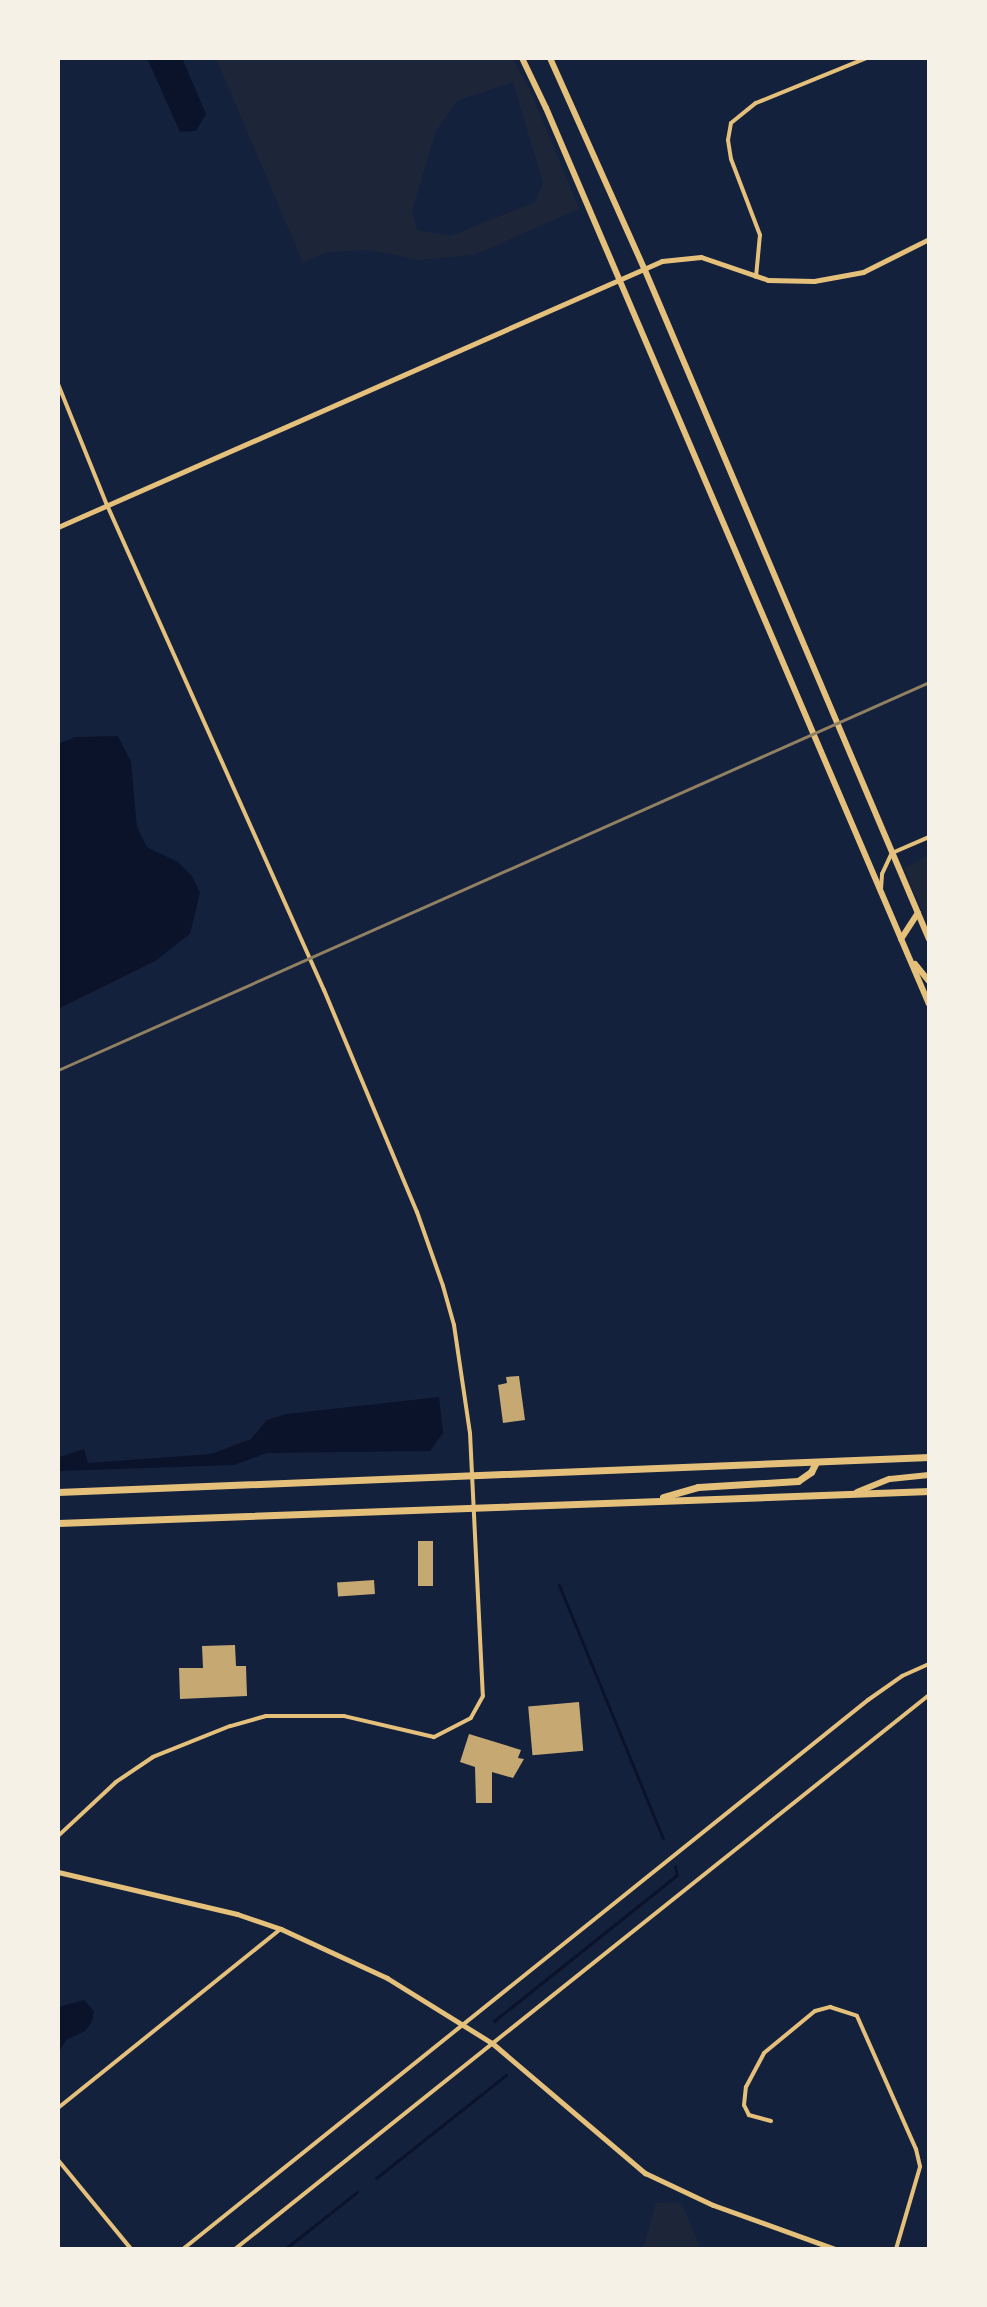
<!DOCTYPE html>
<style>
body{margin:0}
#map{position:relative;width:987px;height:2307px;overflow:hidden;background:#14213d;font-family:Figtree,sans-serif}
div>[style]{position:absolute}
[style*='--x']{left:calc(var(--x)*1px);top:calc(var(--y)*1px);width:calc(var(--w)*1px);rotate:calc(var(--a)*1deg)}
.green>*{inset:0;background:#1d2539}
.water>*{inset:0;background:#0b132b}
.stream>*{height:3px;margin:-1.5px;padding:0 1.5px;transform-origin:1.5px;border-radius:1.5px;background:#0b132b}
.building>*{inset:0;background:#c6a872;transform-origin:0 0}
.minor>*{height:4px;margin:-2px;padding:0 2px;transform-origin:2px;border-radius:2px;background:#e5c07b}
.tertiary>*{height:5px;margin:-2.5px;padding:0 2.5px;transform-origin:2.5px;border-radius:2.5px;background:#e5c07b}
.secondary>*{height:6px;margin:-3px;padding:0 3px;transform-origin:3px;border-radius:3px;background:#e5c07b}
.primary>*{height:7px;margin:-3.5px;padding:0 3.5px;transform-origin:3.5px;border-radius:3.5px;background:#e5c07b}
.rail>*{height:3px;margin:-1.5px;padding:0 1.5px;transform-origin:1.5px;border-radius:1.5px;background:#918062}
span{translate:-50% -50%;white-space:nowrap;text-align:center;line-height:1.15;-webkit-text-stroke:6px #f6f1e7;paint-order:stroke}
.frame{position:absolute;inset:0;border:60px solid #f6f1e7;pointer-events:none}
</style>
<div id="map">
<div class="green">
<i style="clip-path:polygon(evenodd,216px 58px,512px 58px,531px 92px,579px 209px,474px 255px,420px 260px,370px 250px,326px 252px,303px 263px,216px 58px,513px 82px,543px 183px,535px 202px,451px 236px,417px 230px,412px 211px,436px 131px,457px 101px,513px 82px)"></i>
<i style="clip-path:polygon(929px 855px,929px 927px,904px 868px)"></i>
<i style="clip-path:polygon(681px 2202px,701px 2249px,643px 2249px,656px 2203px)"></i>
</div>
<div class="water">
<i style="clip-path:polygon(147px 58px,182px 58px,206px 114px,196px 131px,180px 132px)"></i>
<i style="clip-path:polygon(118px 736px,131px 762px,137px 827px,147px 847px,178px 862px,192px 876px,200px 893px,190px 934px,155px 961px,58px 1009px,58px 744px,75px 737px)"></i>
<i style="clip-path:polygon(439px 1397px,443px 1433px,430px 1451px,267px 1453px,234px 1465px,58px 1471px,60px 1457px,84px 1449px,88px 1463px,211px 1454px,251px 1439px,267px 1420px,286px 1414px)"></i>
<i style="clip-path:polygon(84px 2000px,94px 2011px,92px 2022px,85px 2031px,66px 2040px,58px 2054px,58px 2007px)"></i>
</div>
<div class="stream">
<i style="--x:559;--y:1585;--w:274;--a:67.7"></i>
<i style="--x:494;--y:2021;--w:234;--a:-38.6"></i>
<i style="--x:677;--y:1875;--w:9;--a:-103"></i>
<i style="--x:376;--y:2178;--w:166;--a:-38.4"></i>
<i style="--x:285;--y:2249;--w:92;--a:-38.4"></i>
</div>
<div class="building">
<i style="clip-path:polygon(519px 1376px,525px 1420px,503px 1423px,498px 1385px,507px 1383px,506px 1377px)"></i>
<i style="left:418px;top:1541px;width:15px;height:45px"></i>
<i style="left:374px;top:1580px;width:14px;height:37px;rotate:86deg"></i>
<i style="clip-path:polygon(235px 1645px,236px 1666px,246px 1666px,247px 1696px,180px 1699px,179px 1668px,203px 1668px,202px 1646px)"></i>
<i style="left:579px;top:1702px;width:49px;height:51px;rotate:85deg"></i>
<i style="clip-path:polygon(469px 1734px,521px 1750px,518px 1758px,524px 1759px,513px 1778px,492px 1772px,492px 1803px,476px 1803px,475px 1767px,460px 1762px)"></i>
</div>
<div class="minor">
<i style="--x:756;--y:277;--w:42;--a:-84.6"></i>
<i style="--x:760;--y:235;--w:81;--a:-110.9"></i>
<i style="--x:731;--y:159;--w:19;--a:-99"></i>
<i style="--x:728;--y:140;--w:17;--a:-80"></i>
<i style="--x:731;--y:123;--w:32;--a:-39"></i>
<i style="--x:756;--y:103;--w:119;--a:-22.2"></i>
<i style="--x:58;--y:384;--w:131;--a:68"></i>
<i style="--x:107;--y:505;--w:531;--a:65.9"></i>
<i style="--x:324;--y:990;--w:241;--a:67.3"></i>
<i style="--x:417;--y:1212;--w:78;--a:70.6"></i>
<i style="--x:443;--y:1286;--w:41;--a:74.2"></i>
<i style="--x:454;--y:1325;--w:109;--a:81.6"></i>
<i style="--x:470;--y:1433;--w:263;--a:87.2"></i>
<i style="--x:483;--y:1696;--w:25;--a:119"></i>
<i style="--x:471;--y:1718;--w:42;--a:152.8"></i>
<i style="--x:434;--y:1737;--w:92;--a:-166.9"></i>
<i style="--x:344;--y:1716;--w:78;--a:180"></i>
<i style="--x:266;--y:1716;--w:37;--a:164"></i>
<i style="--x:230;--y:1726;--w:83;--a:158.1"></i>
<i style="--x:153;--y:1757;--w:45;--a:146"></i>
<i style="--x:116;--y:1782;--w:79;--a:137"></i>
<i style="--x:881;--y:889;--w:15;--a:-86"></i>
<i style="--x:882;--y:874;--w:23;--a:-65"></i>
<i style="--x:892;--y:853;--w:40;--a:-23.4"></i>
<i style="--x:58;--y:2108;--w:286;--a:-38.8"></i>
<i style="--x:771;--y:2121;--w:23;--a:-165"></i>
<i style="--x:749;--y:2115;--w:11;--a:-117"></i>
<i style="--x:744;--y:2105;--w:18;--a:-84"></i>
<i style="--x:746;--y:2087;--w:38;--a:-62"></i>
<i style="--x:764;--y:2053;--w:66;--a:-39.5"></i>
<i style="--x:815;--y:2011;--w:16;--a:-15"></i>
<i style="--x:830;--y:2007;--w:28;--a:18"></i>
<i style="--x:857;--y:2016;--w:145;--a:66.1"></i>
<i style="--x:916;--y:2149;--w:18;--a:77"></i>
<i style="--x:920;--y:2167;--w:85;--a:106.3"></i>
<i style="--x:58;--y:2160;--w:115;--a:50.6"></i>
<i style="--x:183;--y:2249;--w:878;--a:-38.71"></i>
<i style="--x:868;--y:1700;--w:42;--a:-35.2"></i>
<i style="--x:902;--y:1676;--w:30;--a:-24"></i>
<i style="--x:235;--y:2249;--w:888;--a:-38.6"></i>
</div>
<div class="tertiary">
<i style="--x:58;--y:527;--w:660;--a:-23.77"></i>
<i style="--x:662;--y:261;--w:39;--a:-6"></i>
<i style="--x:701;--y:257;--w:71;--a:18.9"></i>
<i style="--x:768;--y:280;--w:46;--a:1.2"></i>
<i style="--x:814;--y:281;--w:50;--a:-10.4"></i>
<i style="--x:863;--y:272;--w:74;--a:-26.6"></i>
<i style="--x:58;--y:1872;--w:184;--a:13.2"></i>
<i style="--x:237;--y:1914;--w:46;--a:18.8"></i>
<i style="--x:281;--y:1929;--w:117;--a:24.8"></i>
<i style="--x:387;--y:1978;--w:123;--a:31.8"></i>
<i style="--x:492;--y:2043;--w:201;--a:40.4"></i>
<i style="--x:645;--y:2173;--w:75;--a:25.2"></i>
<i style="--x:713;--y:2205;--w:130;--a:19.8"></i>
</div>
<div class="secondary">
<i style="--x:522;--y:58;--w:55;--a:64.4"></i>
<i style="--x:546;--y:108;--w:974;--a:66.86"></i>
<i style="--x:550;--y:58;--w:230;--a:65.9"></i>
<i style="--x:644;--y:268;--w:729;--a:66.99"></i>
<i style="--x:901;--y:939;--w:31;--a:-57"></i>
<i style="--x:915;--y:964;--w:22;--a:51"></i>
<i style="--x:857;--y:1492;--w:35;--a:-22"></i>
<i style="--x:890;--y:1479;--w:39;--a:-6"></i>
</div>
<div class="primary">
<i style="--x:58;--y:1492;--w:872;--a:-2.3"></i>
<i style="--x:663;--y:1497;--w:36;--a:-16"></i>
<i style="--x:698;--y:1487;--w:100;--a:-3.4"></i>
<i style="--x:798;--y:1481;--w:16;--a:-35"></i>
<i style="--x:811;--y:1472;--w:11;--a:-63"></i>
<i style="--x:58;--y:1523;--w:872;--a:-2.1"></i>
</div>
<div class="rail">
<i style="--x:58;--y:1070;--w:954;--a:-24.01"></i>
</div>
<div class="frame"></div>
</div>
